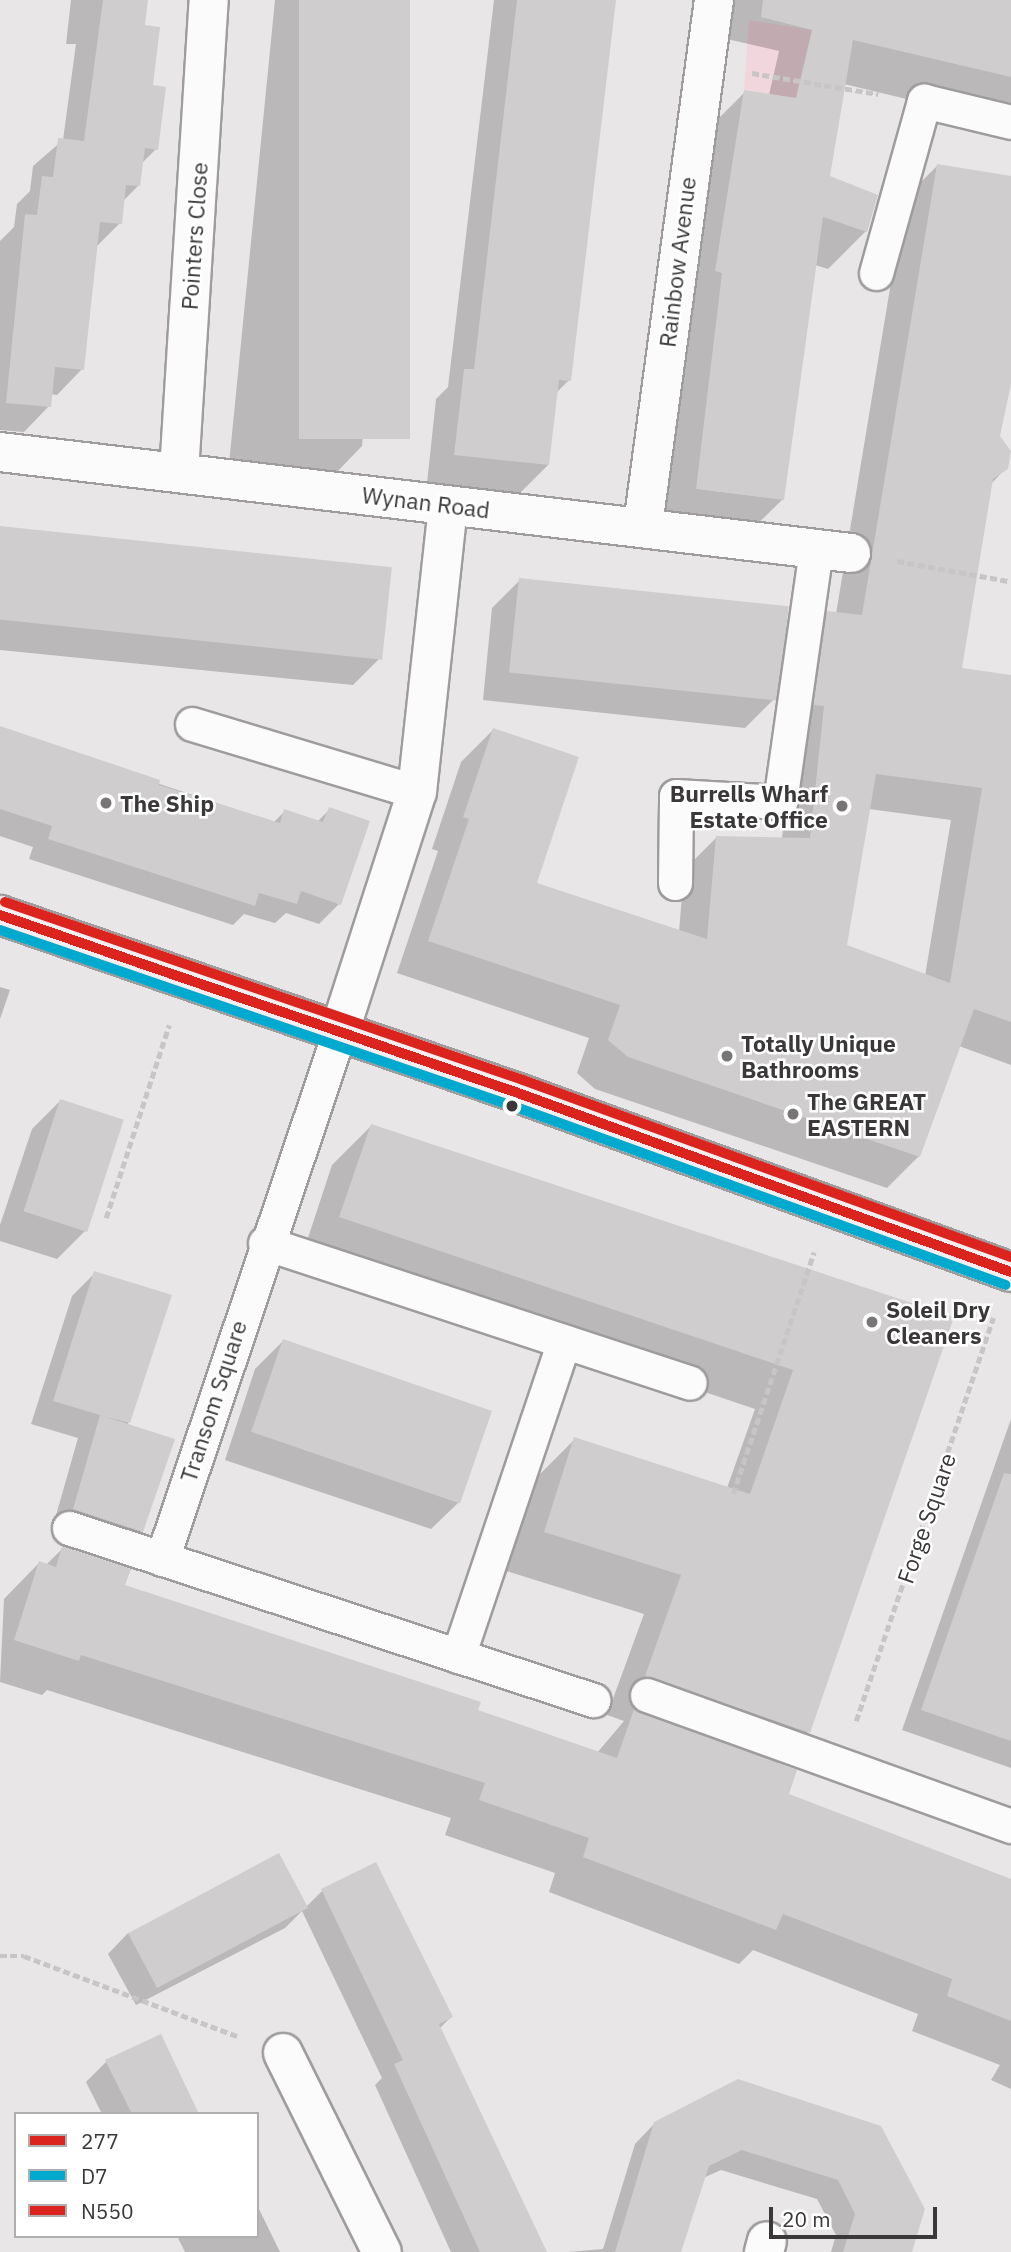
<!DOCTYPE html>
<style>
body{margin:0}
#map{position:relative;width:1011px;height:2252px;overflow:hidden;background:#e9e6e7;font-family:"IBM Plex Sans",sans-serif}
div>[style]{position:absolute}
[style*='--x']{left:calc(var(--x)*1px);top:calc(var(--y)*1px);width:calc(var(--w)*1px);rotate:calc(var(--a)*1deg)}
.green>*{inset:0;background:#f2d6dd}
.shadow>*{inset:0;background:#0003}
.building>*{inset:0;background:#cfcdcd;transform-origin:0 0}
.path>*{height:4.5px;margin-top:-2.25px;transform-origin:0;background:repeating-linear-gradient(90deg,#c7c6c6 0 7px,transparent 0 10.5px)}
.roads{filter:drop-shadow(2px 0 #9e9c9d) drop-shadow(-2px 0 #9e9c9d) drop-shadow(0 2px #9e9c9d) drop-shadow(0 -2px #9e9c9d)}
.service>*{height:33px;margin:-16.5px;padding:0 16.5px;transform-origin:16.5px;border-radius:16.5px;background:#fcfbfb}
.minor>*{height:38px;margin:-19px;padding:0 19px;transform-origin:19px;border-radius:19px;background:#fcfbfb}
.primary>*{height:38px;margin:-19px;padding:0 19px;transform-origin:19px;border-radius:19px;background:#f5eef0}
.bus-1>*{height:10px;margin:-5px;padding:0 5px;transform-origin:5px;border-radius:5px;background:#dc241f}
.bus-2>*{height:10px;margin:-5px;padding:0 5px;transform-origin:5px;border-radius:5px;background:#00a9ce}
.bus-3>*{height:10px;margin:-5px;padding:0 5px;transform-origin:5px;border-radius:5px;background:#dc241f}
.dots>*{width:19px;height:19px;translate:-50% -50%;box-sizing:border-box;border:4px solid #fff;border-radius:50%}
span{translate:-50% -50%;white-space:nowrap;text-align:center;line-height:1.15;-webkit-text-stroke:5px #fff;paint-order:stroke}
.street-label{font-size:23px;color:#3a3839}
.poi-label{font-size:23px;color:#3a3839;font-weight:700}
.right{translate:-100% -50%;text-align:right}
.left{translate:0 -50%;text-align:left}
.legend{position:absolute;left:14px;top:2112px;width:245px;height:126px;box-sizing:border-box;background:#fff;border:2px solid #b0afb0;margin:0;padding:9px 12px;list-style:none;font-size:21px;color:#3a3839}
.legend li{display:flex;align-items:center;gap:14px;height:35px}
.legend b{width:35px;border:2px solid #b0afb0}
.scale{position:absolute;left:769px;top:2207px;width:168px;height:32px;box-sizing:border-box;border:4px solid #3a3839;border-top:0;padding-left:9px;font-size:21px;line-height:24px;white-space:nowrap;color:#3a3839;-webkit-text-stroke:5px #fff;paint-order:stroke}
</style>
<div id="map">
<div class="green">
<i style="clip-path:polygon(749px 20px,812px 30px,842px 105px,744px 90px)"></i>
</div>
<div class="shadow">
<i style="clip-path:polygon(71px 0,146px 0,143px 26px,156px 149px,141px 164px,138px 186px,123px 201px,120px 223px,95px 248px,82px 369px,57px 395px,50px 394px,49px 406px,24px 432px,0 430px,0 241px,14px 227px,17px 204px,30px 191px,33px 166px,63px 140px,76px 44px,66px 44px)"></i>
<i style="clip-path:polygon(275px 0,407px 0,362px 446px,335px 474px,229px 464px)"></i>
<i style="clip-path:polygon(494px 0,615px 0,569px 380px,556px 393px,548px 465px,520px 493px,427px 483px,436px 399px,448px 387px)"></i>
<i style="clip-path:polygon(724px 0,1011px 0,1011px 124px,844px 84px,828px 177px,866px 231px,828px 269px,815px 265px,783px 499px,744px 537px,659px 527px,707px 130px,745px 92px,769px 95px,779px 51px,727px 39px,734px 10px,722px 7px)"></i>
<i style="clip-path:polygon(evenodd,937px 166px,1011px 178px,1011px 362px,998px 437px,1006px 468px,991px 484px,960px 670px,1011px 677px,1011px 1065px,959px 1046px,919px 1156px,887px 1188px,595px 1089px,577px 1073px,589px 1038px,397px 973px,438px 851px,432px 849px,461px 762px,493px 730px,535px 884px,679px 932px,684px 870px,716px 838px,782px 839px,793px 737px,795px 645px,827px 613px,836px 614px,905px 198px,937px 166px,869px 809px,951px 820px,925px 976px,845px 946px,869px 809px)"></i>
<i style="clip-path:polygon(0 528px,381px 657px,353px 685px,0 650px)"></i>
<i style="clip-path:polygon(520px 580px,773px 700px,745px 728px,483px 700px,492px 608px)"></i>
<i style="clip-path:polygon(0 731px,274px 822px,285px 811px,317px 822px,330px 809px,339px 904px,319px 924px,286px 913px,275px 923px,244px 914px,233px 925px,29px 859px,33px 847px,0 836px)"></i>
<i style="clip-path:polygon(0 987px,10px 990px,0 1019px)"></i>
<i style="clip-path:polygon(60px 1101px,85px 1231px,57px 1259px,0 1241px,0 1225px,32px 1129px)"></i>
<i style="clip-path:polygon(371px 1126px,951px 1318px,808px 1732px,777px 1764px,787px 1795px,1011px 1881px,1011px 2089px,991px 2080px,1000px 2065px,912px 2031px,918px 2014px,753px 1950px,739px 1964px,549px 1892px,555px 1873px,445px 1835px,451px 1818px,47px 1690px,42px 1695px,0 1682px,4px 1599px,39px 1563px,46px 1565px,63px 1548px,123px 1586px,597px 1753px,624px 1721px,607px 1715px,644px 1614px,506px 1571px,536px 1478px,575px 1439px,727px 1488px,755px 1409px,302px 1256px,332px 1165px)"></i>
<i style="clip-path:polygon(95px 1273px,128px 1423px,142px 1531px,118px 1554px,51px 1533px,78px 1438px,31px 1424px,72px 1296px)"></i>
<i style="clip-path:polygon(283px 1341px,490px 1411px,459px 1502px,431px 1529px,225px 1460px,255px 1369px)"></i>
<i style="clip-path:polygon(1011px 1419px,1011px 1768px,902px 1730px)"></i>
<i style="clip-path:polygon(322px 1891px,451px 2017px,440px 2028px,491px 2252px,451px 2252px,375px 2085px,382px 2078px,302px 1911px,285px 1928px,136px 2005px,108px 1954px,128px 1933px,305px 1908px)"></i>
<i style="clip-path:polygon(106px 2062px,197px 2114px,102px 2114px,86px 2082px)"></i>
<i style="clip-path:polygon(655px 2123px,880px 2127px,910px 2252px,831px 2252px,836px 2235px,817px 2199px,721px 2170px,703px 2178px,679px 2252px,568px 2252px,603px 2249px,635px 2144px)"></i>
<i style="clip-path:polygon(257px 2205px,280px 2252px,185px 2252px,177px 2236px,257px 2236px)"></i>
</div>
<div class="building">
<i style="clip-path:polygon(103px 0,148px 0,145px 25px,160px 27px,153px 85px,166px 87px,158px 150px,145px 148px,140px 186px,126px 185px,122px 224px,100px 222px,84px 370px,55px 367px,51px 407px,6px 403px,25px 214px,37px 215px,42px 176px,53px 177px,58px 138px,84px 141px)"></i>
<i style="left:299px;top:0;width:111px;height:439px"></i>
<i style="clip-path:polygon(517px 0,616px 0,571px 381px,559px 380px,549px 465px,454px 455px,464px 369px,474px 369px)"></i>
<i style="clip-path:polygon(763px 0,1011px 0,1011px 77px,853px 40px,830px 176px,878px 195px,867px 232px,823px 217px,784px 500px,696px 489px,722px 273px,715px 271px,744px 90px,796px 98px,812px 30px,761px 17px)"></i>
<i style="clip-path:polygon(evenodd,937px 164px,1011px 176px,1011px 384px,1000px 436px,1011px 451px,1008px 469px,993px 479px,962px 668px,1011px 675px,1011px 1022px,974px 1009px,920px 1157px,628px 1057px,608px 1040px,620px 1005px,428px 941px,469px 819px,463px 817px,493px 728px,579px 757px,537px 883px,707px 939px,716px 836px,810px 838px,824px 706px,813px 705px,827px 611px,862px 615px,937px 164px,876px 774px,982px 788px,950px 983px,847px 945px,876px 774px)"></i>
<i style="left:0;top:526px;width:394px;height:93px;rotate:6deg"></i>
<i style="left:519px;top:578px;width:271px;height:95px;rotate:6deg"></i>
<i style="clip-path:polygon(0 726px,160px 780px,159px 785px,280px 823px,284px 809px,323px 822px,329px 807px,370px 821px,341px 905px,301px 891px,297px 904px,259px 893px,255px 906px,48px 839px,52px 826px,0 809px)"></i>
<i style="left:60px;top:1099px;width:67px;height:118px;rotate:18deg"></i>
<i style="clip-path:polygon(371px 1124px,954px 1317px,810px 1733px,645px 1676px,681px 1575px,544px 1532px,574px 1437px,750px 1494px,793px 1370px,339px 1217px)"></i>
<i style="clip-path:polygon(94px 1271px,172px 1295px,130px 1423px,103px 1416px,175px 1439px,143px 1532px,73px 1509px,100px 1415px,53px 1401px)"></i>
<i style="left:283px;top:1339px;width:221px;height:98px;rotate:19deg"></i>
<i style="clip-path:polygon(1004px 1473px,1011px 1474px,1011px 1741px,921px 1710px)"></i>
<i style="clip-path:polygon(62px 1546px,131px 1569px,125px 1585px,481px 1702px,478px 1710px,617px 1758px,634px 1709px,797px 1770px,789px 1794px,1011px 1879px,1011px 2021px,947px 1996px,952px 1979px,783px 1914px,776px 1930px,583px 1857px,589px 1838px,479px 1800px,485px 1783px,81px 1655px,79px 1661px,14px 1640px,39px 1561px,56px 1567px)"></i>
<i style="left:279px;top:1853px;width:62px;height:171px;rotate:62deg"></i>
<i style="clip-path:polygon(376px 1862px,453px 2017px,439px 2024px,547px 2252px,480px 2252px,394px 2064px,403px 2060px,321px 1889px)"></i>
<i style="clip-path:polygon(161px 2034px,199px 2114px,132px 2114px,105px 2060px)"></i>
<i style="clip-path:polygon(738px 2079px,881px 2126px,925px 2209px,912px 2252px,843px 2252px,855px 2214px,838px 2180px,742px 2150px,709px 2166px,681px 2252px,615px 2252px,654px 2122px)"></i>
</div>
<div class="path">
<i style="--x:752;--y:73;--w:128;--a:9.5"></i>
<i style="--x:897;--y:561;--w:113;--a:10.2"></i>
<i style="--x:106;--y:1218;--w:203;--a:-71.9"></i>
<i style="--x:733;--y:1494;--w:255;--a:-71.5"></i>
<i style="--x:856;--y:1721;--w:426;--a:-71.2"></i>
<i style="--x:0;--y:1956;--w:24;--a:0"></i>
<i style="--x:24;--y:1956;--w:230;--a:20.6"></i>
</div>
<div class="roads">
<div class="service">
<i style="--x:876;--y:273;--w:179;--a:-74.4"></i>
<i style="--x:924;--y:101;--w:89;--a:13.6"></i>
<i style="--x:192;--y:724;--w:235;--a:16.8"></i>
<i style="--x:675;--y:883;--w:87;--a:-89.3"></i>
<i style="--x:676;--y:796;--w:104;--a:3.3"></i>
<i style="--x:780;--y:802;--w:257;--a:-81.9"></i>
<i style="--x:265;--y:1243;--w:447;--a:18.2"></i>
<i style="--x:69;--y:1528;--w:552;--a:18.17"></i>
<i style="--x:162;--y:1559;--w:558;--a:-71.4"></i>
<i style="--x:458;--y:1656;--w:332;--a:-71.4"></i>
<i style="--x:647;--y:1695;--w:387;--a:19.8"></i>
</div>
<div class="minor">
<i style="--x:0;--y:452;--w:857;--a:6.77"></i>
<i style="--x:179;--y:472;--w:473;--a:-86.4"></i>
<i style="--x:643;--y:525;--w:530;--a:-82.3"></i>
<i style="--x:340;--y:1030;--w:250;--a:-72.1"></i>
<i style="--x:417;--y:792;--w:288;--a:-83.8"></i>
<i style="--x:283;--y:2053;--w:222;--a:63.6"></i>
<i style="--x:764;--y:2252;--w:11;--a:-75"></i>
</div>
<div class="primary">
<i style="--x:0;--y:915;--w:548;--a:18.96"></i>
<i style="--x:518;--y:1093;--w:524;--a:19.96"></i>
</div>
</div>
<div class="bus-1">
<i style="--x:0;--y:915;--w:548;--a:18.96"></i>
<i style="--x:518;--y:1093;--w:524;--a:19.96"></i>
</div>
<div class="bus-2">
<i style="--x:0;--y:930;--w:542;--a:18.94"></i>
<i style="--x:513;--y:1106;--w:524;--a:19.96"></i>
</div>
<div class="bus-3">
<i style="--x:5;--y:902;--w:548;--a:18.96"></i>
<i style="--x:523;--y:1080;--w:519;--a:19.94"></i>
</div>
<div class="dots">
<i style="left:106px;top:803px;background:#777576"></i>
<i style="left:842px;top:806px;background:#777576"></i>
<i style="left:727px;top:1056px;background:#777576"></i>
<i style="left:512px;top:1106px;background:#3a3839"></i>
<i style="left:793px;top:1114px;background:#777576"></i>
<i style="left:872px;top:1322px;background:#777576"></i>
</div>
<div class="street-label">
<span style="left:194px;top:236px;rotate:-86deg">Pointers Close</span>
<span style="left:677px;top:262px;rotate:-83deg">Rainbow Avenue</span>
<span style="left:426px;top:502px;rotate:7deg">Wynan Road</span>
<span style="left:213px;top:1401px;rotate:-72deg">Transom Square</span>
<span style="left:926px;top:1518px;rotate:-71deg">Forge Square</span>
</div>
<div class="poi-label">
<span class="right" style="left:828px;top:806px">Burrells Wharf<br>Estate Office</span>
<span class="left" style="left:120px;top:803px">The Ship</span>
<span class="left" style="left:741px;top:1056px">Totally Unique<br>Bathrooms</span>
<span class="left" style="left:807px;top:1114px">The GREAT<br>EASTERN</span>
<span class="left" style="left:886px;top:1322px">Soleil Dry<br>Cleaners</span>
</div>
<ul class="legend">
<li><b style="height:9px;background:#dc241f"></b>277</li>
<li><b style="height:9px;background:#00a9ce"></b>D7</li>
<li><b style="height:9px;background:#dc241f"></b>N550</li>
</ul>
<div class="scale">20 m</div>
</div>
